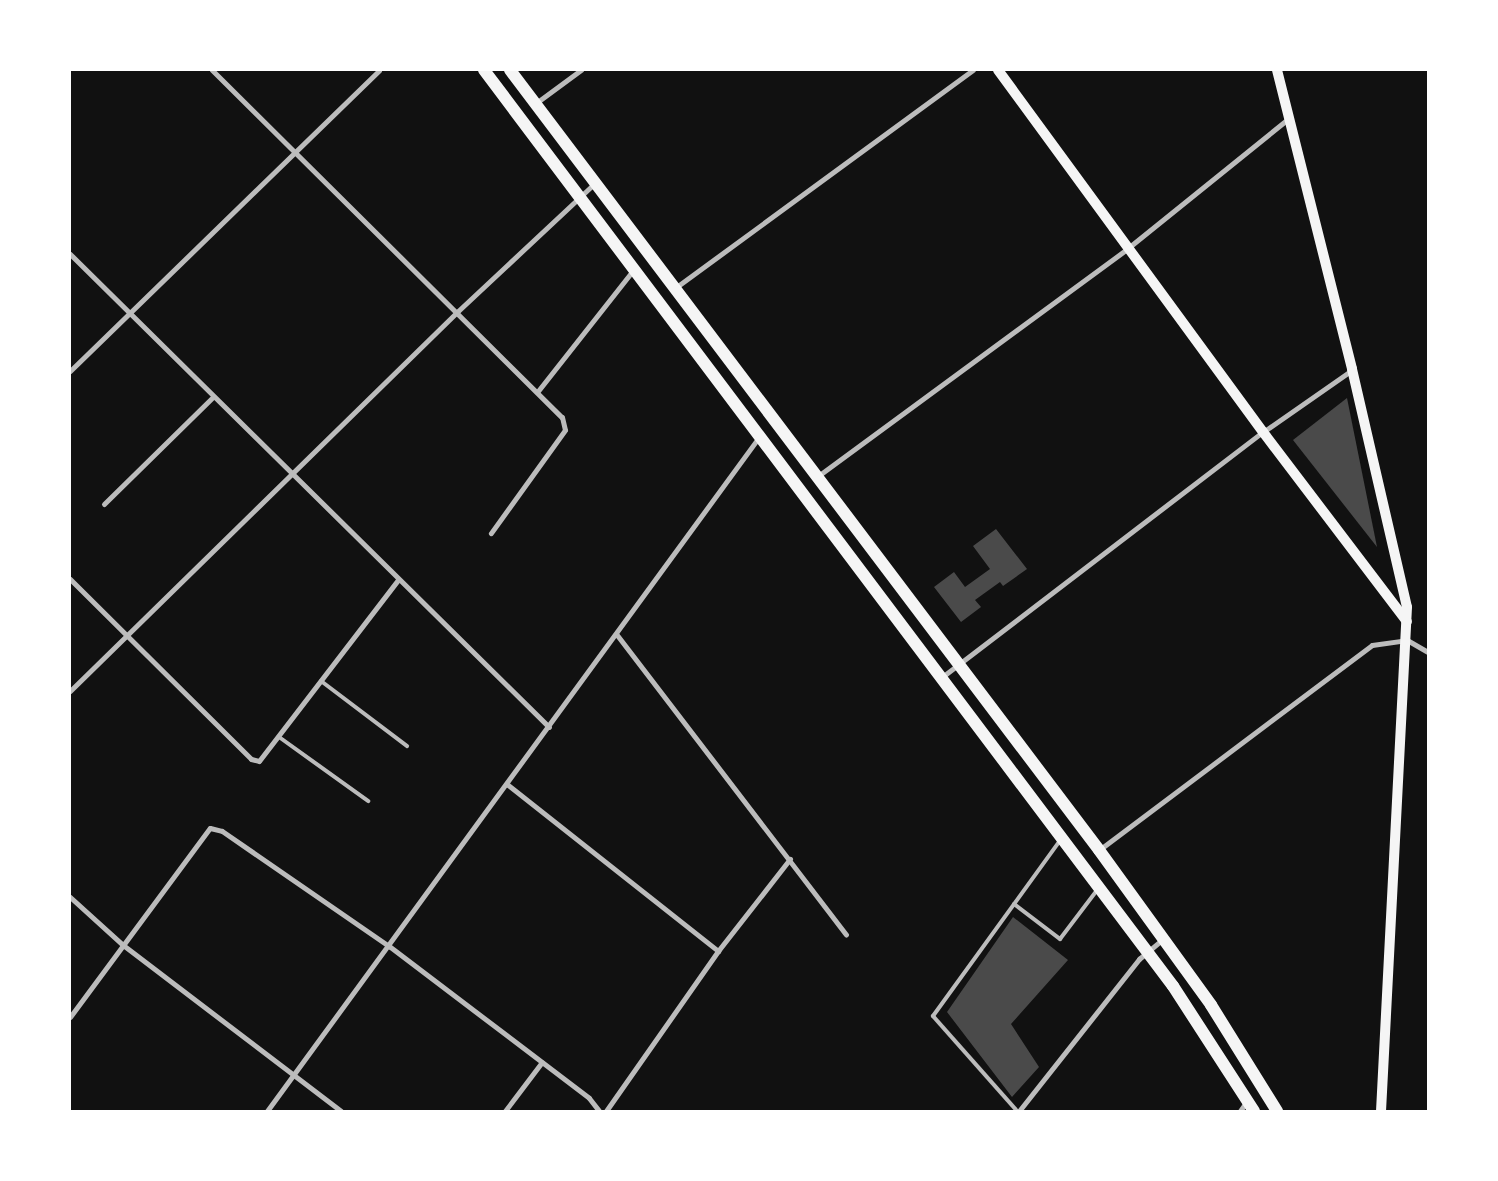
<!DOCTYPE html>
<style>
body{margin:0}
#map{position:relative;width:1498px;height:1181px;overflow:hidden;background:#111;font-family:"DejaVu Sans",sans-serif}
div>[style]{position:absolute}
[style*='--x']{left:calc(var(--x)*1px);top:calc(var(--y)*1px);width:calc(var(--w)*1px);rotate:calc(var(--a)*1deg)}
.building>*{inset:0;background:#4a4a4a}
.service>*{height:4px;margin:-2px;padding:0 2px;transform-origin:2px;border-radius:2px;background:#bcbcbc}
.minor>*{height:5px;margin:-2.5px;padding:0 2.5px;transform-origin:2.5px;border-radius:2.5px;background:#bcbcbc}
.secondary>*{height:10px;margin:-5px;padding:0 5px;transform-origin:5px;border-radius:5px;background:#f5f5f5}
.primary>*{height:12px;margin:-6px;padding:0 6px;transform-origin:6px;border-radius:6px;background:#f5f5f5}
span{translate:-50% -50%;white-space:nowrap;text-align:center;line-height:1.15;-webkit-text-stroke:4px #fff;paint-order:stroke}
.frame{position:absolute;inset:0;border:71px solid #fff;pointer-events:none}
</style>
<div id="map">
<div class="building">
<i style="clip-path:polygon(1347px 398px,1377px 547px,1293px 440px)"></i>
<i style="clip-path:polygon(996px 529px,1027px 569px,1003px 586px,1000px 582px,975px 600px,981px 607px,961px 622px,934px 587px,954px 572px,965px 587px,990px 569px,973px 546px)"></i>
<i style="clip-path:polygon(1013px 917px,1068px 960px,1011px 1024px,1039px 1067px,1012px 1097px,947px 1012px)"></i>
</div>
<div class="service">
<i style="--x:321;--y:681;--w:108;--a:37.1"></i>
<i style="--x:279;--y:737;--w:110;--a:35.7"></i>
<i style="--x:1014;--y:904;--w:58;--a:37.3"></i>
<i style="--x:1060;--y:939;--w:63;--a:-52.8"></i>
<i style="--x:1017;--y:1111;--w:127;--a:-131.5"></i>
<i style="--x:933;--y:1016;--w:218;--a:-54.1"></i>
</div>
<div class="minor">
<i style="--x:212;--y:70;--w:493;--a:44.8"></i>
<i style="--x:562;--y:417;--w:13;--a:77"></i>
<i style="--x:565;--y:430;--w:127;--a:125.7"></i>
<i style="--x:536;--y:103;--w:56;--a:-36.3"></i>
<i style="--x:70;--y:254;--w:673;--a:44.64"></i>
<i style="--x:675;--y:288;--w:369;--a:-36.2"></i>
<i style="--x:70;--y:371;--w:431;--a:-44.2"></i>
<i style="--x:538;--y:391;--w:155;--a:-51.8"></i>
<i style="--x:818;--y:476;--w:385;--a:-36.3"></i>
<i style="--x:1128;--y:248;--w:207;--a:-38.9"></i>
<i style="--x:104;--y:504;--w:153;--a:-44.5"></i>
<i style="--x:70;--y:579;--w:255;--a:44.8"></i>
<i style="--x:251;--y:759;--w:8;--a:14"></i>
<i style="--x:259;--y:761;--w:228;--a:-52.5"></i>
<i style="--x:617;--y:635;--w:377;--a:52.6"></i>
<i style="--x:942;--y:677;--w:404;--a:-37.4"></i>
<i style="--x:1263;--y:432;--w:108;--a:-34.9"></i>
<i style="--x:70;--y:691;--w:542;--a:-44.4"></i>
<i style="--x:457;--y:312;--w:187;--a:-43.1"></i>
<i style="--x:508;--y:785;--w:268;--a:38.3"></i>
<i style="--x:1099;--y:850;--w:341;--a:-36.9"></i>
<i style="--x:1372;--y:645;--w:35;--a:-8"></i>
<i style="--x:1407;--y:640;--w:24;--a:30"></i>
<i style="--x:70;--y:897;--w:72;--a:42.2"></i>
<i style="--x:123;--y:945;--w:274;--a:37.3"></i>
<i style="--x:70;--y:1017;--w:235;--a:-53.5"></i>
<i style="--x:210;--y:828;--w:12;--a:14"></i>
<i style="--x:222;--y:831;--w:203;--a:34.6"></i>
<i style="--x:389;--y:946;--w:251;--a:37.2"></i>
<i style="--x:589;--y:1098;--w:16;--a:52"></i>
<i style="--x:267;--y:1111;--w:834;--a:-53.87"></i>
<i style="--x:505;--y:1111;--w:61;--a:-52.9"></i>
<i style="--x:606;--y:1111;--w:195;--a:-55"></i>
<i style="--x:718;--y:951;--w:117;--a:-52"></i>
<i style="--x:1019;--y:1111;--w:194;--a:-51.7"></i>
<i style="--x:1139;--y:959;--w:31;--a:-40"></i>
<i style="--x:1240;--y:1111;--w:12;--a:-55"></i>
</div>
<div class="secondary">
<i style="--x:998;--y:70;--w:449;--a:53.8"></i>
<i style="--x:1263;--y:432;--w:238;--a:52.8"></i>
<i style="--x:1277;--y:70;--w:308;--a:75.9"></i>
<i style="--x:1352;--y:369;--w:244;--a:77"></i>
<i style="--x:1407;--y:607;--w:505;--a:92.95"></i>
</div>
<div class="primary">
<i style="--x:484;--y:70;--w:1146;--a:53.05"></i>
<i style="--x:1173;--y:986;--w:149;--a:57.1"></i>
<i style="--x:510;--y:70;--w:977;--a:52.94"></i>
<i style="--x:1099;--y:850;--w:191;--a:54.1"></i>
<i style="--x:1211;--y:1005;--w:125;--a:58.1"></i>
</div>
<div class="frame"></div>
</div>
